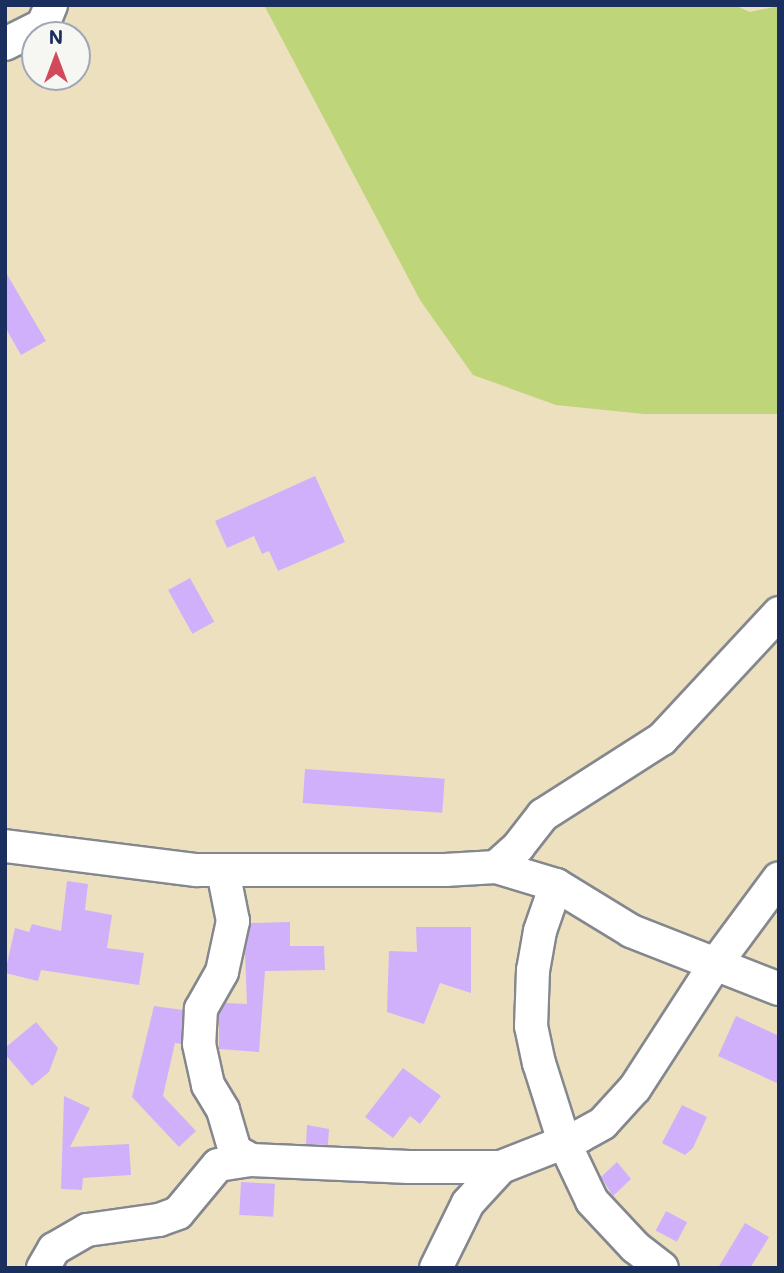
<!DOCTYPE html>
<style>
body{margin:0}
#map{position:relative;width:784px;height:1273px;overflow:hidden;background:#ede0bf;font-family:Mali,sans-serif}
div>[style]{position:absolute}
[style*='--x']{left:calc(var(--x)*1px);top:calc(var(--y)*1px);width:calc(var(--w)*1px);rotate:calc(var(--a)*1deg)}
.green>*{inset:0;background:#bed579}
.building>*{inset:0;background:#d0b0fb;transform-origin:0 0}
.roads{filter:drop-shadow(2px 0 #84888e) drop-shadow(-2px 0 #84888e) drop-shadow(0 2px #84888e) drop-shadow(0 -2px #84888e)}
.minor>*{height:32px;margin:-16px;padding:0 16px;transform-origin:16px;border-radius:16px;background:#fff}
span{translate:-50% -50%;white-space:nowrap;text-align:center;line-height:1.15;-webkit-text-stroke:5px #f6f6f2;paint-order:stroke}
.frame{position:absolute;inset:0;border:7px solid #1b2f5e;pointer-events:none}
.north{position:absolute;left:21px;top:21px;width:70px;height:70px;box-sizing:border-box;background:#f6f6f2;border:2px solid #9ea6b7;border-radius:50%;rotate:0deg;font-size:19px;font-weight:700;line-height:28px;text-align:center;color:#1b2f5e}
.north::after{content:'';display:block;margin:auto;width:24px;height:32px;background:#d1495b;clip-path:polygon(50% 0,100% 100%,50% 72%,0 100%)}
</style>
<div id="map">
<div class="green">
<i style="clip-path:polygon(264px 5px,734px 5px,750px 12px,779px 6px,779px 414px,644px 414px,556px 405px,473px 375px,420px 300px)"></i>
</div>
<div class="building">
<i style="clip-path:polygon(5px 271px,46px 341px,21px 355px,5px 327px)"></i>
<i style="clip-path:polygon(315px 476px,345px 542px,278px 571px,269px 551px,262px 554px,254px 536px,227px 548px,215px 521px)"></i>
<i style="left:190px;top:578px;width:50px;height:25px;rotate:61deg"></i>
<i style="left:305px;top:769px;width:140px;height:34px;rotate:4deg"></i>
<i style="clip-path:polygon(67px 881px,88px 884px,85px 910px,112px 915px,107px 948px,144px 953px,139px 985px,41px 970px,38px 981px,5px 973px,15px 928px,29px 932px,32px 924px,61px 931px)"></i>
<i style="clip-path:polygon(290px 922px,290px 946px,324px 946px,325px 970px,265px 971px,259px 1052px,219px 1049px,219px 1014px,226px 1003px,247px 1004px,245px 953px,251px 923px)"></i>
<i style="clip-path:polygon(416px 927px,471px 927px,471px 993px,440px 983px,424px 1024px,387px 1012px,389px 951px,417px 952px)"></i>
<i style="clip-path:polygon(154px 1006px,183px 1010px,181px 1044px,175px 1043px,163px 1096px,196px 1131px,179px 1147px,132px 1097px)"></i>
<i style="clip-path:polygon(736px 1016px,779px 1036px,779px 1084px,718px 1056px)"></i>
<i style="clip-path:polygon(36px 1022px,58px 1048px,49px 1072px,32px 1086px,5px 1054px,5px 1048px)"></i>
<i style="clip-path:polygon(403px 1068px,441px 1096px,420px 1124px,410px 1116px,393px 1138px,365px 1117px)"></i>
<i style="clip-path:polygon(64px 1096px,90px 1108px,70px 1147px,129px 1144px,131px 1175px,83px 1178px,82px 1190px,61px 1189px)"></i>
<i style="clip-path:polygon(682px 1105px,707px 1117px,693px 1148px,685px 1155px,662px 1143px)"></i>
<i style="clip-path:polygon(307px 1125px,329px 1129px,328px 1145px,306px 1144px)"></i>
<i style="clip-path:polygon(617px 1162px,631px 1179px,613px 1196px,601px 1177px)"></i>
<i style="left:241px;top:1182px;width:34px;height:33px;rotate:3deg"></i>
<i style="left:666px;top:1211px;width:24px;height:22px;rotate:28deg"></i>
<i style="clip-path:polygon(745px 1223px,769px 1237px,750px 1268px,718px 1268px)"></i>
</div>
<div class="roads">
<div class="minor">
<i style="--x:5;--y:44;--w:42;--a:-26.6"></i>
<i style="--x:43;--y:25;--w:22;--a:-68"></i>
<i style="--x:5;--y:846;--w:193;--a:7.2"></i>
<i style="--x:196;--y:870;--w:249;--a:0"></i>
<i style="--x:445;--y:870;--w:51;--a:-3.4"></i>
<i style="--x:496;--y:867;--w:30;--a:-42"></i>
<i style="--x:518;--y:847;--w:41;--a:-52"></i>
<i style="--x:543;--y:815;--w:141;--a:-32.6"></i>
<i style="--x:662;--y:739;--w:172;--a:-47.1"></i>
<i style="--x:496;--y:867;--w:63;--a:16.7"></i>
<i style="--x:556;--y:885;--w:88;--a:31.5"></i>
<i style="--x:631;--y:931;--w:159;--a:21.4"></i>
<i style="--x:223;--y:871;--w:51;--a:78.7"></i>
<i style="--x:233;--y:921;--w:52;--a:102.2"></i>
<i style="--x:222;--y:972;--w:43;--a:119.6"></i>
<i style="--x:201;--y:1009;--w:35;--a:93"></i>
<i style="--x:199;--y:1044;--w:42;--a:77.6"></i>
<i style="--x:208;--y:1085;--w:29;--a:59"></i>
<i style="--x:223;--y:1110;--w:43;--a:73.7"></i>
<i style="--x:235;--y:1151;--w:18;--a:29"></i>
<i style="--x:556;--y:885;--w:49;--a:109.2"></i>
<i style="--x:540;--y:931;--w:40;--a:100"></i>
<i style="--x:533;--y:970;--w:56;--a:92"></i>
<i style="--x:531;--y:1026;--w:38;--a:78"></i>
<i style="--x:539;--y:1063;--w:83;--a:72.4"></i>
<i style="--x:564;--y:1142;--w:65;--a:64.6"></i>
<i style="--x:592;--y:1201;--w:63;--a:46.9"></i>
<i style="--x:635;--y:1247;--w:34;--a:38"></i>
<i style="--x:43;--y:1268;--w:22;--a:-60"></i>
<i style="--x:54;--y:1249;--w:38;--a:-30"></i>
<i style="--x:87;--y:1230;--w:73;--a:-7.9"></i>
<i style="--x:159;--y:1220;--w:20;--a:-20"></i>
<i style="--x:178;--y:1213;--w:62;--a:-50.2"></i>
<i style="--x:218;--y:1165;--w:33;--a:-9"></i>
<i style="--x:251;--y:1160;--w:158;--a:2.5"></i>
<i style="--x:409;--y:1167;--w:92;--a:0"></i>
<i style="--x:436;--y:1268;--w:72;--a:-63.8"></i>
<i style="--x:468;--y:1203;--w:49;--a:-47.5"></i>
<i style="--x:501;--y:1167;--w:85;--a:-21.4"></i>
<i style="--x:580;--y:1136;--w:26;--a:-29"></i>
<i style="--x:603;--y:1123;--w:47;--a:-47.6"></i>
<i style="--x:635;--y:1088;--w:145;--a:-57.1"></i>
<i style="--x:714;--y:966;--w:109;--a:-53.5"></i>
</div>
</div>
<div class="frame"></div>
<div class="north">N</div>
</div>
